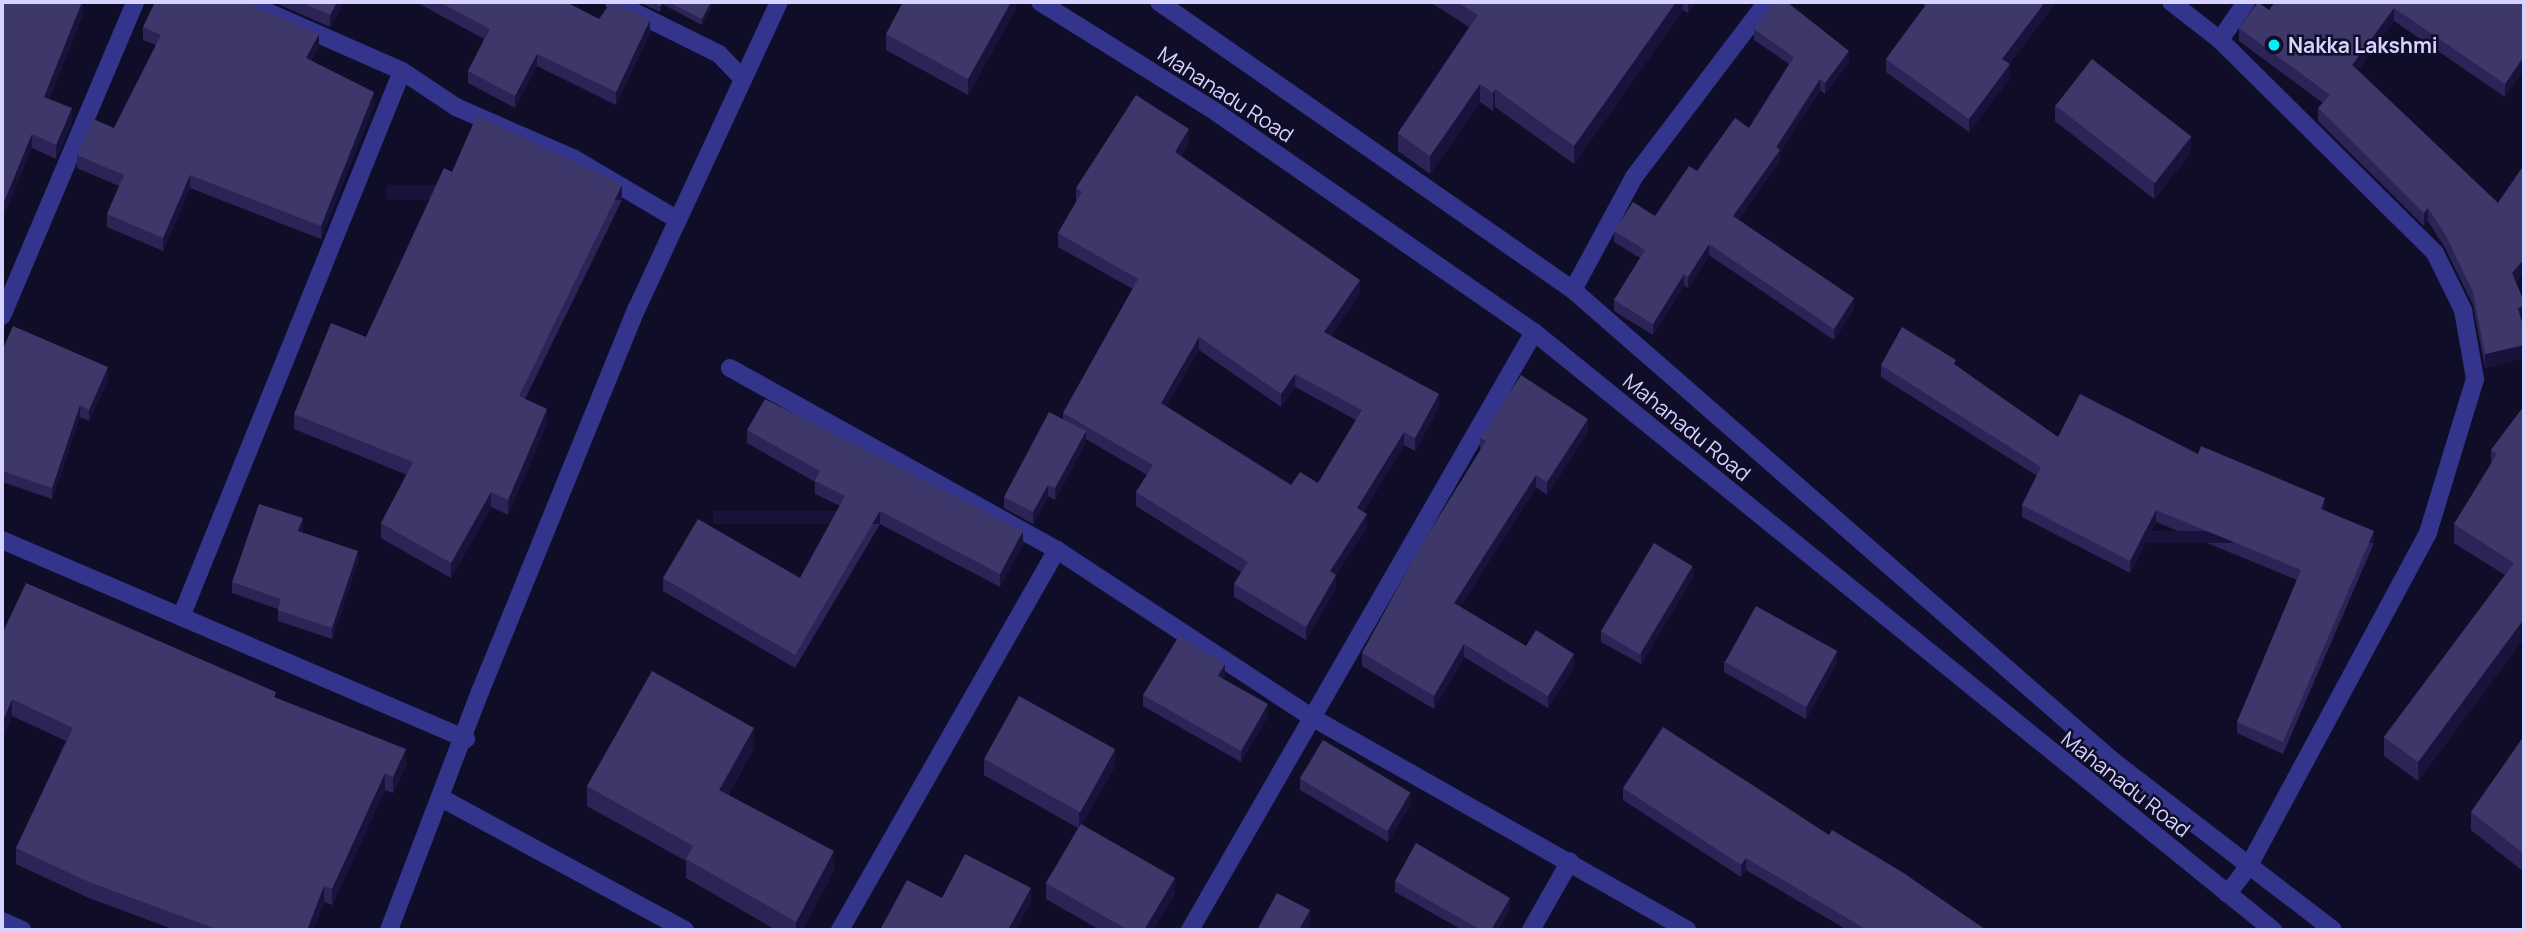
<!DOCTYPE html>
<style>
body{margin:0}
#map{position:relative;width:2526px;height:932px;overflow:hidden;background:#100d28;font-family:Manrope,sans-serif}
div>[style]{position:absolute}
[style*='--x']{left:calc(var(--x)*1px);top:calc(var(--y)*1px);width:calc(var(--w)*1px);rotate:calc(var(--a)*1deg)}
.minor>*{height:18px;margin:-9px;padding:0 9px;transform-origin:9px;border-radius:9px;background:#33348b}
.tertiary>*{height:18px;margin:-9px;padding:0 9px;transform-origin:9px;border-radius:9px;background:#33348b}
.wall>*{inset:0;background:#2c2457}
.shaded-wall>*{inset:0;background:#19133c;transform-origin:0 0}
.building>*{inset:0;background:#3e3769;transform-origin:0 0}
.dots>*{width:19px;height:19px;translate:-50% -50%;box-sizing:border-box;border:4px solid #100d28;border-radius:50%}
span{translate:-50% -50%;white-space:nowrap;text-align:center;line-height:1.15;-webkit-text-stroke:5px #100d28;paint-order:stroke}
.poi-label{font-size:21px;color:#d6d3ff;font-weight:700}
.left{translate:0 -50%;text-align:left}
.street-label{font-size:21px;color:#d6d3ff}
.frame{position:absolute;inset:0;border:4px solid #d6d3ff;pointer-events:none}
</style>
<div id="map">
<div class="minor">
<i style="--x:245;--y:2;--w:171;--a:23.7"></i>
<i style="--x:402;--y:71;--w:65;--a:33.7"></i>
<i style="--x:456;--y:107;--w:128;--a:23.6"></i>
<i style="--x:573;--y:158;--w:122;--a:30.6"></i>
<i style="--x:614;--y:2;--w:117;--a:26.3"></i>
<i style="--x:719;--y:54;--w:35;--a:46"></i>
<i style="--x:2171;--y:2;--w:62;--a:37.8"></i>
<i style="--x:2220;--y:40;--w:303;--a:44.7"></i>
<i style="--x:2435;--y:253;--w:64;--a:63.8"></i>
<i style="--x:2463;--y:310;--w:70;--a:80.1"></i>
<i style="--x:2475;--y:379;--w:161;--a:107"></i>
<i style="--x:2428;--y:533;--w:379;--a:118.3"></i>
<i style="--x:2248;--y:867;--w:34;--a:127"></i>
<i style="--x:2220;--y:40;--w:46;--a:-55.6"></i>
<i style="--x:1573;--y:290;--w:128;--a:-61.6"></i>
<i style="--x:1634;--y:177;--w:220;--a:-52.8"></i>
<i style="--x:2;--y:316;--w:341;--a:-67"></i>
<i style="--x:730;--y:368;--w:374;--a:29.1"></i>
<i style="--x:1057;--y:550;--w:306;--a:33.3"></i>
<i style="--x:1313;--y:718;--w:430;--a:29.5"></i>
<i style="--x:2;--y:540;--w:505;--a:23.21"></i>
<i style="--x:181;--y:617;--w:589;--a:-67.96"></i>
<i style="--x:443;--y:799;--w:275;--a:28.4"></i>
<i style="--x:2;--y:921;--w:22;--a:24"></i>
<i style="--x:840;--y:930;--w:438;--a:-60.3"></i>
<i style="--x:1190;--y:930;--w:690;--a:-60.09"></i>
<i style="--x:1531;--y:930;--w:79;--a:-60.5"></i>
</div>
<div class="tertiary">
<i style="--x:1040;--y:2;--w:208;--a:32"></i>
<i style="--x:1216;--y:112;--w:387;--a:34.7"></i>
<i style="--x:1534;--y:332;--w:951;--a:38.98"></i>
<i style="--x:1159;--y:2;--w:504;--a:34.82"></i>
<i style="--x:1573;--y:290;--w:717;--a:41.1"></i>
<i style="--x:2113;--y:761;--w:277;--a:37.5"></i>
<i style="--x:389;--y:930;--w:255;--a:-69.1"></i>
<i style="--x:480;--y:692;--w:415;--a:-67.8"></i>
<i style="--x:637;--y:308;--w:337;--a:-65.1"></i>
</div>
<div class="wall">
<i style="clip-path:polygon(2px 2px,83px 2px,83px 14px,49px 99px,72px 123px,56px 159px,32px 148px)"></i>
<i style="clip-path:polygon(273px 2px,344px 2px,330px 27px)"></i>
<i style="clip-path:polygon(416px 2px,566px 2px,599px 19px,650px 33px,616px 105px,537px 66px,515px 108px,468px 83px,468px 71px,484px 39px)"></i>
<i style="clip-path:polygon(639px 2px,714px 2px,702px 25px,664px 5px,660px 12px)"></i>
<i style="clip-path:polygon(1016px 2px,1016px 8px,968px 95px,886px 50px,886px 34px)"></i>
<i style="clip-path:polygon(1430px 2px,1696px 2px,1688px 13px,1683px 10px,1574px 164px,1495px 107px,1493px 111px,1480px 102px,1430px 174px,1398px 151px,1398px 133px,1469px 27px)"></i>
<i style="clip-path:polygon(1919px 2px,2056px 2px,2009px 64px,2010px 78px,1969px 132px,1886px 72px,1886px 59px,1925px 6px)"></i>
<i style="clip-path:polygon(2524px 2px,2524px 69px,2505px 97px,2394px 21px,2358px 70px,2498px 203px,2524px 165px,2524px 272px,2516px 282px,2524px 302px,2524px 319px,2522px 320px,2524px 330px,2524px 358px,2485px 368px,2473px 305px,2445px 248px,2428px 221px,2424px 226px,2318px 121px,2318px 108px,2323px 103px,2239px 41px,2239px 28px,2269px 10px)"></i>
<i style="clip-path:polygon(143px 27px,319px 47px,311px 60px,374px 104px,321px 239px,190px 188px,163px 251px,107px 227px,107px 214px,119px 186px,77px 168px,77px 155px,114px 128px,156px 45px,143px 40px)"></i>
<i style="clip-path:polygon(1754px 29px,1849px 62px,1825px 94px,1820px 90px,1780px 152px,1780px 161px,1738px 220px,1854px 309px,1834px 340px,1709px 255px,1688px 288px,1684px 285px,1653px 335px,1614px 311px,1614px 300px,1640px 258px,1614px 242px,1614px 231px,1655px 216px,1697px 171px,1749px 128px,1789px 64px,1754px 40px)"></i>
<i style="clip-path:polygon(2055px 105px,2191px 153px,2154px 199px,2055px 121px)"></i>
<i style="clip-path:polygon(evenodd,1189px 142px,1181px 156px,1360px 293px,1331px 336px,1439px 407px,1415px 451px,1404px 445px,1363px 512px,1367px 527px,1336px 575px,1336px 588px,1306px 640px,1234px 597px,1234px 584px,1241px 572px,1136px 506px,1136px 492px,1147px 475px,1086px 439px,1086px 442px,1055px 500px,1048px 496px,1033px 524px,1004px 508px,1004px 497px,1063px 419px,1063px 413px,1133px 289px,1058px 247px,1058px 233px,1076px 202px,1076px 188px,1189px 142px,1199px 350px,1281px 407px,1295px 387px,1356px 420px,1318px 483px,1291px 485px,1166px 407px,1199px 350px)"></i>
<i style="clip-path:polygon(452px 172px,622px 200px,525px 399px,547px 424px,508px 515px,491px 507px,451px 578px,381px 538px,381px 523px,407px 475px,294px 429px,294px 414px,366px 337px)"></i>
<i style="clip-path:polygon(2px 351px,108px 379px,89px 421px,80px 417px,52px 499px,2px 482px)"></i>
<i style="clip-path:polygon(1881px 365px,1956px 366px,2058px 437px,2198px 454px,2325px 509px,2325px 511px,2374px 543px,2283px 754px,2237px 733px,2237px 722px,2297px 580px,2156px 522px,2130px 573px,2022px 517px,2022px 505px,2037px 476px,1881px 377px)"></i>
<i style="clip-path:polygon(2524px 406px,2524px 638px,2418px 781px,2384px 756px,2384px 737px,2505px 575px,2454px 543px,2454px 524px,2491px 464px,2491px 450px)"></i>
<i style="clip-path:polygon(747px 430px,1023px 544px,1000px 587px,880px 524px,795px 668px,663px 591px,663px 578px,800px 578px,840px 506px,815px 494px,815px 482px,747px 443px)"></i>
<i style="clip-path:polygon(1588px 432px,1547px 495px,1536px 487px,1460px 607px,1526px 646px,1574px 667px,1548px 708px,1464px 657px,1434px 709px,1362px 666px,1362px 653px,1480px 450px,1480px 438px)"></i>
<i style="clip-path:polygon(303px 529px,302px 533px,358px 562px,332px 639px,278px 621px,278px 609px,232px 593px,232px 582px)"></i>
<i style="clip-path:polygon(1693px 577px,1641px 664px,1601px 642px,1601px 631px)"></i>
<i style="clip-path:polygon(2px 634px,276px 698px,406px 765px,393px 793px,385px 790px,332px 905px,324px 902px,313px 930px,175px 930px,89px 898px,16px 864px,16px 848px,66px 741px,12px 716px)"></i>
<i style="clip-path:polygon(1724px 661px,1837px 663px,1806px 719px,1724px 672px)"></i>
<i style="clip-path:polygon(1225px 676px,1223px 679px,1268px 716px,1241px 762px,1143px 706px,1143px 695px)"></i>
<i style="clip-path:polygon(2524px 736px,2524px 872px,2471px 830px,2471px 812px)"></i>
<i style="clip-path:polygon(754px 748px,728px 795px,834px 871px,802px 930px,776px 930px,686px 878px,686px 861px,587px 806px,587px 786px)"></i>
<i style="clip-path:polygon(984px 759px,1115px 766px,1082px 824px,1175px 894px,1153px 930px,1100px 930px,1046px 899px,1046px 883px,1078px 828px,984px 775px)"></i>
<i style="clip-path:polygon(1300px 779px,1411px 804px,1388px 842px,1300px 790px)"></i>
<i style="clip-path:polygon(1623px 788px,1829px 835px,1986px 930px,1847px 930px,1746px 870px,1741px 877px,1623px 800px)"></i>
<i style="clip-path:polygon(1395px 881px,1510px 909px,1498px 930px,1462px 930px,1395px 892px)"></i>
</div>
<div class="shaded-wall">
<i style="clip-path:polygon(77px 2px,83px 2px,83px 14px,44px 111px,44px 97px)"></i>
<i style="clip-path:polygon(337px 2px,344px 2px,330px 27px,330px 15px)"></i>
<i style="clip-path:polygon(663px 2px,664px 2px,664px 5px,660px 12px,660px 6px)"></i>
<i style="clip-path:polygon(711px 2px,714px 2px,702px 25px,702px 19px)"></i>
<i style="clip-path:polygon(1011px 2px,1016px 2px,1016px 8px,968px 95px,968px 79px)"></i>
<i style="clip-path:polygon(1676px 2px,1683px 2px,1683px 10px,1574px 164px,1574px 146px)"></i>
<i style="clip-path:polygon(1688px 2px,1696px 2px,1688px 13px)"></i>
<i style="clip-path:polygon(2045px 2px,2056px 2px,2002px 73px,2002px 59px)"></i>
<i style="clip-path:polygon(2394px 8px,2394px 21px,2352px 78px,2352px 65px)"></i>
<i style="clip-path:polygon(650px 20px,650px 33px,616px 105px,616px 92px)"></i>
<i style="clip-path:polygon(319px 34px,319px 47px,306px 70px,306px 58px)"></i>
<i style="clip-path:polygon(1849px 51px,1849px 62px,1825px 94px,1825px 83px)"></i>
<i style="clip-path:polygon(537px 54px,537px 66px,515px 108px,515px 96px)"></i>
<i style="clip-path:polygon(2524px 56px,2524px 69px,2505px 97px,2505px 84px)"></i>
<i style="clip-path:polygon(2010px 64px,2010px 78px,1969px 132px,1969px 119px)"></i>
<i style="clip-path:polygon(1820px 79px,1820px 90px,1780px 152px,1780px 161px,1733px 227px,1733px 216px)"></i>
<i style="clip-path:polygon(1480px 84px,1480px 102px,1430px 174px,1430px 156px)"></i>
<i style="clip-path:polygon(1495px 89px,1495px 107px,1493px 111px,1493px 93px)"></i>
<i style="clip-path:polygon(374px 92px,374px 104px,321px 239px,321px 226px)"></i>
<i style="clip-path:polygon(72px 108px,72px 123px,56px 159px,56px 145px)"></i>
<i style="clip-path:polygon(1189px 129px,1189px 142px,1175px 165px,1175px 152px)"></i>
<i style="clip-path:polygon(32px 134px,32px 148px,2px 221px,2px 207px)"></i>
<i style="clip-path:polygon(2191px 137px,2191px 153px,2154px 199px,2154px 183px)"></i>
<i style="clip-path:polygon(190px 175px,190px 188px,163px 251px,163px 238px)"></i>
<i style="left:622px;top:185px;width:15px;height:235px;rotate:90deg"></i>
<i style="clip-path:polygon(2428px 208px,2428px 221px,2424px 226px,2424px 213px)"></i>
<i style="clip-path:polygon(1709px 244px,1709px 255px,1688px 288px,1688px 277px)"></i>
<i style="clip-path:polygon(2524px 259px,2524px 272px,2512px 286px,2512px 273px)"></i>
<i style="clip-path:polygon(1684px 274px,1684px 285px,1653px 335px,1653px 324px)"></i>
<i style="clip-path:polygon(1360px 280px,1360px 293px,1324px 346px,1324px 332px)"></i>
<i style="clip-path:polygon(1854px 298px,1854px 309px,1834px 340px,1834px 329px)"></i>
<i style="clip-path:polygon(2524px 306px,2524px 319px,2518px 321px,2518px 308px)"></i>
<i style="clip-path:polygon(1199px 337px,1199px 350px,1161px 416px,1161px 403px)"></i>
<i style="clip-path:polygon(2524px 345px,2524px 358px,2485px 368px,2485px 354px)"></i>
<i style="clip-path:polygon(108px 367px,108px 379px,89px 421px,89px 410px)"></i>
<i style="clip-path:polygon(1295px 374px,1295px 387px,1281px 407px,1281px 394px)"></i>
<i style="clip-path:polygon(1439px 394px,1439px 407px,1415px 451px,1415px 438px)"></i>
<i style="clip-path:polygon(80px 405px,80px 417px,52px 499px,52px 488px)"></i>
<i style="clip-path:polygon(547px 409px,547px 424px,508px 515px,508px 500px)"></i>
<i style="clip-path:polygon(1588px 419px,1588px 432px,1547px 495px,1547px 482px)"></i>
<i style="clip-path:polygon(1086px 431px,1086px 442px,1055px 500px,1055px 488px)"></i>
<i style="clip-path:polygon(1404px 432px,1404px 445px,1357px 521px,1357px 508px)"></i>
<i style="clip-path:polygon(1536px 475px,1536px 487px,1454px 616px,1454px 603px)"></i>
<i style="clip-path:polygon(1048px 485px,1048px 496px,1033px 524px,1033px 512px)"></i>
<i style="clip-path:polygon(491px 492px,491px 507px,451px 578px,451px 563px)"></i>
<i style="clip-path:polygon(2325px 498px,2325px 509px,2321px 521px,2321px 509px)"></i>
<i style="clip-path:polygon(2156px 510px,2156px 522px,2130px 573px,2130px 561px)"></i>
<i style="left:880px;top:511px;width:13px;height:167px;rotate:90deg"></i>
<i style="clip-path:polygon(1367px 514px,1367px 527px,1330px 585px,1330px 571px)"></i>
<i style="clip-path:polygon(303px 518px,303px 529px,298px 543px,298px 531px)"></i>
<i style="clip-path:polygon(1023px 531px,1023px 544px,1000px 587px,1000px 574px)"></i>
<i style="left:2374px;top:531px;width:12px;height:230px;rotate:90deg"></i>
<i style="clip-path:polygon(358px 551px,358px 562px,332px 639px,332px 628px)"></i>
<i style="clip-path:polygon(1693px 566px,1693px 577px,1641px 664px,1641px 653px)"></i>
<i style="clip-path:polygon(1336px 575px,1336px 588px,1306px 640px,1306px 627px)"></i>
<i style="clip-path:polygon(2524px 619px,2524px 638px,2418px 781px,2418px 762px)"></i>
<i style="clip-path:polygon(1464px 644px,1464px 657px,1434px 709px,1434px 696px)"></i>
<i style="clip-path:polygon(1837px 651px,1837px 663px,1806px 719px,1806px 707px)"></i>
<i style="clip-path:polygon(1574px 654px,1574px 667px,1548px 708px,1548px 696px)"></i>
<i style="clip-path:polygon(1225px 664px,1225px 676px,1218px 687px,1218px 676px)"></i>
<i style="clip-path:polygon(12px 699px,12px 716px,2px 741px,2px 724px)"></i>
<i style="clip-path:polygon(1268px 704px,1268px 716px,1241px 762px,1241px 751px)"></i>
<i style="clip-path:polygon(754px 728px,754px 748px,719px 810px,719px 790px)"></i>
<i style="clip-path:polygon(406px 749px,406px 765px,393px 793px,393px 777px)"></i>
<i style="clip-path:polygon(1115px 750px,1115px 766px,1079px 829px,1079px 813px)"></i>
<i style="clip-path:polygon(385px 773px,385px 790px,332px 905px,332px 889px)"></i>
<i style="clip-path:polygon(1411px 792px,1411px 804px,1388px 842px,1388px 831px)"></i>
<i style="clip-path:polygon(834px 851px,834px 871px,802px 930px,796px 930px,796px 922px)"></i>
<i style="clip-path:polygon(1746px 858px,1746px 870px,1741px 877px,1741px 865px)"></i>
<i style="clip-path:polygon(1175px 878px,1175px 894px,1153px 930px,1144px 930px)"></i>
<i style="clip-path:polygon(324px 886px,324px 902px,313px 930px,307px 930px)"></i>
<i style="clip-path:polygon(1031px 888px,1031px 903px,1016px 930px,1008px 930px)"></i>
<i style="clip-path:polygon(1510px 898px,1510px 909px,1498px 930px,1491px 930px)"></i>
<i style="clip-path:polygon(1310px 910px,1310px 925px,1307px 930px,1299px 930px)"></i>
</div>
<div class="building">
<i style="clip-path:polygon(2px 2px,82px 2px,44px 97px,72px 108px,56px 145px,32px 134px,2px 207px)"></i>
<i style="clip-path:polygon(155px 2px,245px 2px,319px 34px,306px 58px,374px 92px,321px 226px,190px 175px,163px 238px,107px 214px,124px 175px,77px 155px,93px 119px,114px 128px,161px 35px,143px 27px)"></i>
<i style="clip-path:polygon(301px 2px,337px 2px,330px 15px)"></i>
<i style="clip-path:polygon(439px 2px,566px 2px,599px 19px,611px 2px,613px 2px,650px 20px,616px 92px,537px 54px,515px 96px,468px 71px,490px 29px)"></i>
<i style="clip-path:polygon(651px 2px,663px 2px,660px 6px)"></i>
<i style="clip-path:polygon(668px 2px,711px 2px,702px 19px)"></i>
<i style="clip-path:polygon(903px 2px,1011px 2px,968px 79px,886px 34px)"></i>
<i style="clip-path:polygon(1457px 2px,1676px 2px,1574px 146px,1495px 89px,1493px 93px,1480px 84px,1430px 156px,1398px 133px,1478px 15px)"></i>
<i style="clip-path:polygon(1774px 2px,1787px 2px,1849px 51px,1825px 83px,1820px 79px,1776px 147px,1780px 150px,1733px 216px,1854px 298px,1834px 329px,1709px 244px,1688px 277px,1684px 274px,1653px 324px,1614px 300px,1645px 250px,1614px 231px,1633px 202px,1655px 216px,1689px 166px,1697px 171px,1735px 118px,1749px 128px,1794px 57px,1754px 29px)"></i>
<i style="clip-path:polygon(1928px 2px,2045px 2px,2002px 59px,2010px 64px,1969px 119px,1886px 59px)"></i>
<i style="clip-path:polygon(2258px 2px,2269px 10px,2275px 2px,2524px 2px,2524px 56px,2505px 84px,2394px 8px,2352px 65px,2498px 203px,2524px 165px,2524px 259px,2512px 273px,2524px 302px,2524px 306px,2518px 308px,2524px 330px,2524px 345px,2485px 354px,2473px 292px,2445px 234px,2428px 208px,2424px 213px,2318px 108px,2330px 95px,2239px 28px)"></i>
<i style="left:2092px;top:59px;width:126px;height:59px;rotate:38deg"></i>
<i style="clip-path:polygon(evenodd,1136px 95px,1189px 129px,1175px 152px,1360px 280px,1324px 332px,1439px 394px,1415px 438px,1404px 432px,1357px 508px,1367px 514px,1330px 571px,1336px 575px,1306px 627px,1234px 584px,1248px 562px,1136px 492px,1153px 465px,1063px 413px,1138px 279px,1058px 233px,1082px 192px,1076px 188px,1136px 95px,1199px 337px,1281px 394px,1295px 374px,1362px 410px,1318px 483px,1300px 472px,1291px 485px,1161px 403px,1199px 337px)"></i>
<i style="clip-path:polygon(477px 115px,622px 185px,519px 396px,547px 409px,508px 500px,491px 492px,451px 563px,381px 523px,413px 462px,294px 414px,331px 323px,366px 337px,444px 168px,452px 172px)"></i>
<i style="clip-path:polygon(13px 326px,108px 367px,89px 410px,80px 405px,52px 488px,2px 471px,2px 351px)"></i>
<i style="clip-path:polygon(1902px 327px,1956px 360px,1954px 364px,2058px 437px,2080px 394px,2198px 454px,2201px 446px,2325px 498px,2321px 509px,2374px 531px,2283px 742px,2237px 722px,2301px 570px,2156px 510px,2130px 561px,2022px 505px,2041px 467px,1881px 365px)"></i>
<i style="clip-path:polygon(1521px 375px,1588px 419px,1547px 482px,1536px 475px,1454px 603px,1526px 646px,1536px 630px,1574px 654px,1548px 696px,1464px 644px,1434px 696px,1362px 653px,1420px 547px,1486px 441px,1480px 438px)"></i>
<i style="clip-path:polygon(765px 399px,1023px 531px,1000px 574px,880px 511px,795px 655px,663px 578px,698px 519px,800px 578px,845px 496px,815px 481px,820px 471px,747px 430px)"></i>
<i style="clip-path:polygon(2524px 406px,2524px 619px,2418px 762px,2384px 737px,2514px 563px,2454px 524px,2497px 454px,2491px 450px)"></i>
<i style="clip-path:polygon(1049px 412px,1086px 431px,1055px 488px,1048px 485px,1033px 512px,1004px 497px)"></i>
<i style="clip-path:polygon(259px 504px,303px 518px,298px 531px,358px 551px,332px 628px,278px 610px,281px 599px,232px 582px)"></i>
<i style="left:1654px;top:543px;width:45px;height:103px;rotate:31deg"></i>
<i style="clip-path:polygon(26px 583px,276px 692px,274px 697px,406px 749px,393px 777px,385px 773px,332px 889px,324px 886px,307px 930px,219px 930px,89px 882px,16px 848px,73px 728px,12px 699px,2px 724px,2px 634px)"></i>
<i style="left:1756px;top:606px;width:93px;height:64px;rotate:29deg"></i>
<i style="clip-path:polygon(1179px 636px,1225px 664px,1218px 676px,1268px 704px,1241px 751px,1143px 695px)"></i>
<i style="clip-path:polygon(652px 671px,754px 728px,719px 790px,834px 851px,796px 922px,686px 859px,693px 846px,587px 786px)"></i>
<i style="left:1019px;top:696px;width:110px;height:72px;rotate:29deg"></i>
<i style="clip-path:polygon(1663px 727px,1829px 835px,1832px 830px,1902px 872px,1986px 930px,1867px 930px,1746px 858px,1741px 865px,1623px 788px)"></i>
<i style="clip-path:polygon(2524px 736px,2524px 854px,2471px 812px)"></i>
<i style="left:1323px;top:740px;width:102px;height:45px;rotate:31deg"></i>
<i style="clip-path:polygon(1081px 824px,1175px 878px,1144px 930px,1128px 930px,1046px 883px)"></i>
<i style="clip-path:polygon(1416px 843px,1510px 898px,1491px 930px,1481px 930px,1395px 881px)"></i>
<i style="clip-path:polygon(965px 854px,1031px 888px,1008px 930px,880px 930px,907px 880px,942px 898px)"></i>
<i style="clip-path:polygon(1277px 893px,1310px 910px,1299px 930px,1257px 930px)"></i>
</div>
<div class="dots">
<i style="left:2274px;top:45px;background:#00f0fe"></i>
</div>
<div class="poi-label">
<span class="left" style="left:2288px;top:45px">Nakka Lakshmi</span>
</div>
<div class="street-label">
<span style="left:1226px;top:94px;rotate:33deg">Mahanadu Road</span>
<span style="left:1687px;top:427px;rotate:39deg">Mahanadu Road</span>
<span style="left:2126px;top:784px;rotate:38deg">Mahanadu Road</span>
</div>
<div class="frame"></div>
</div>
